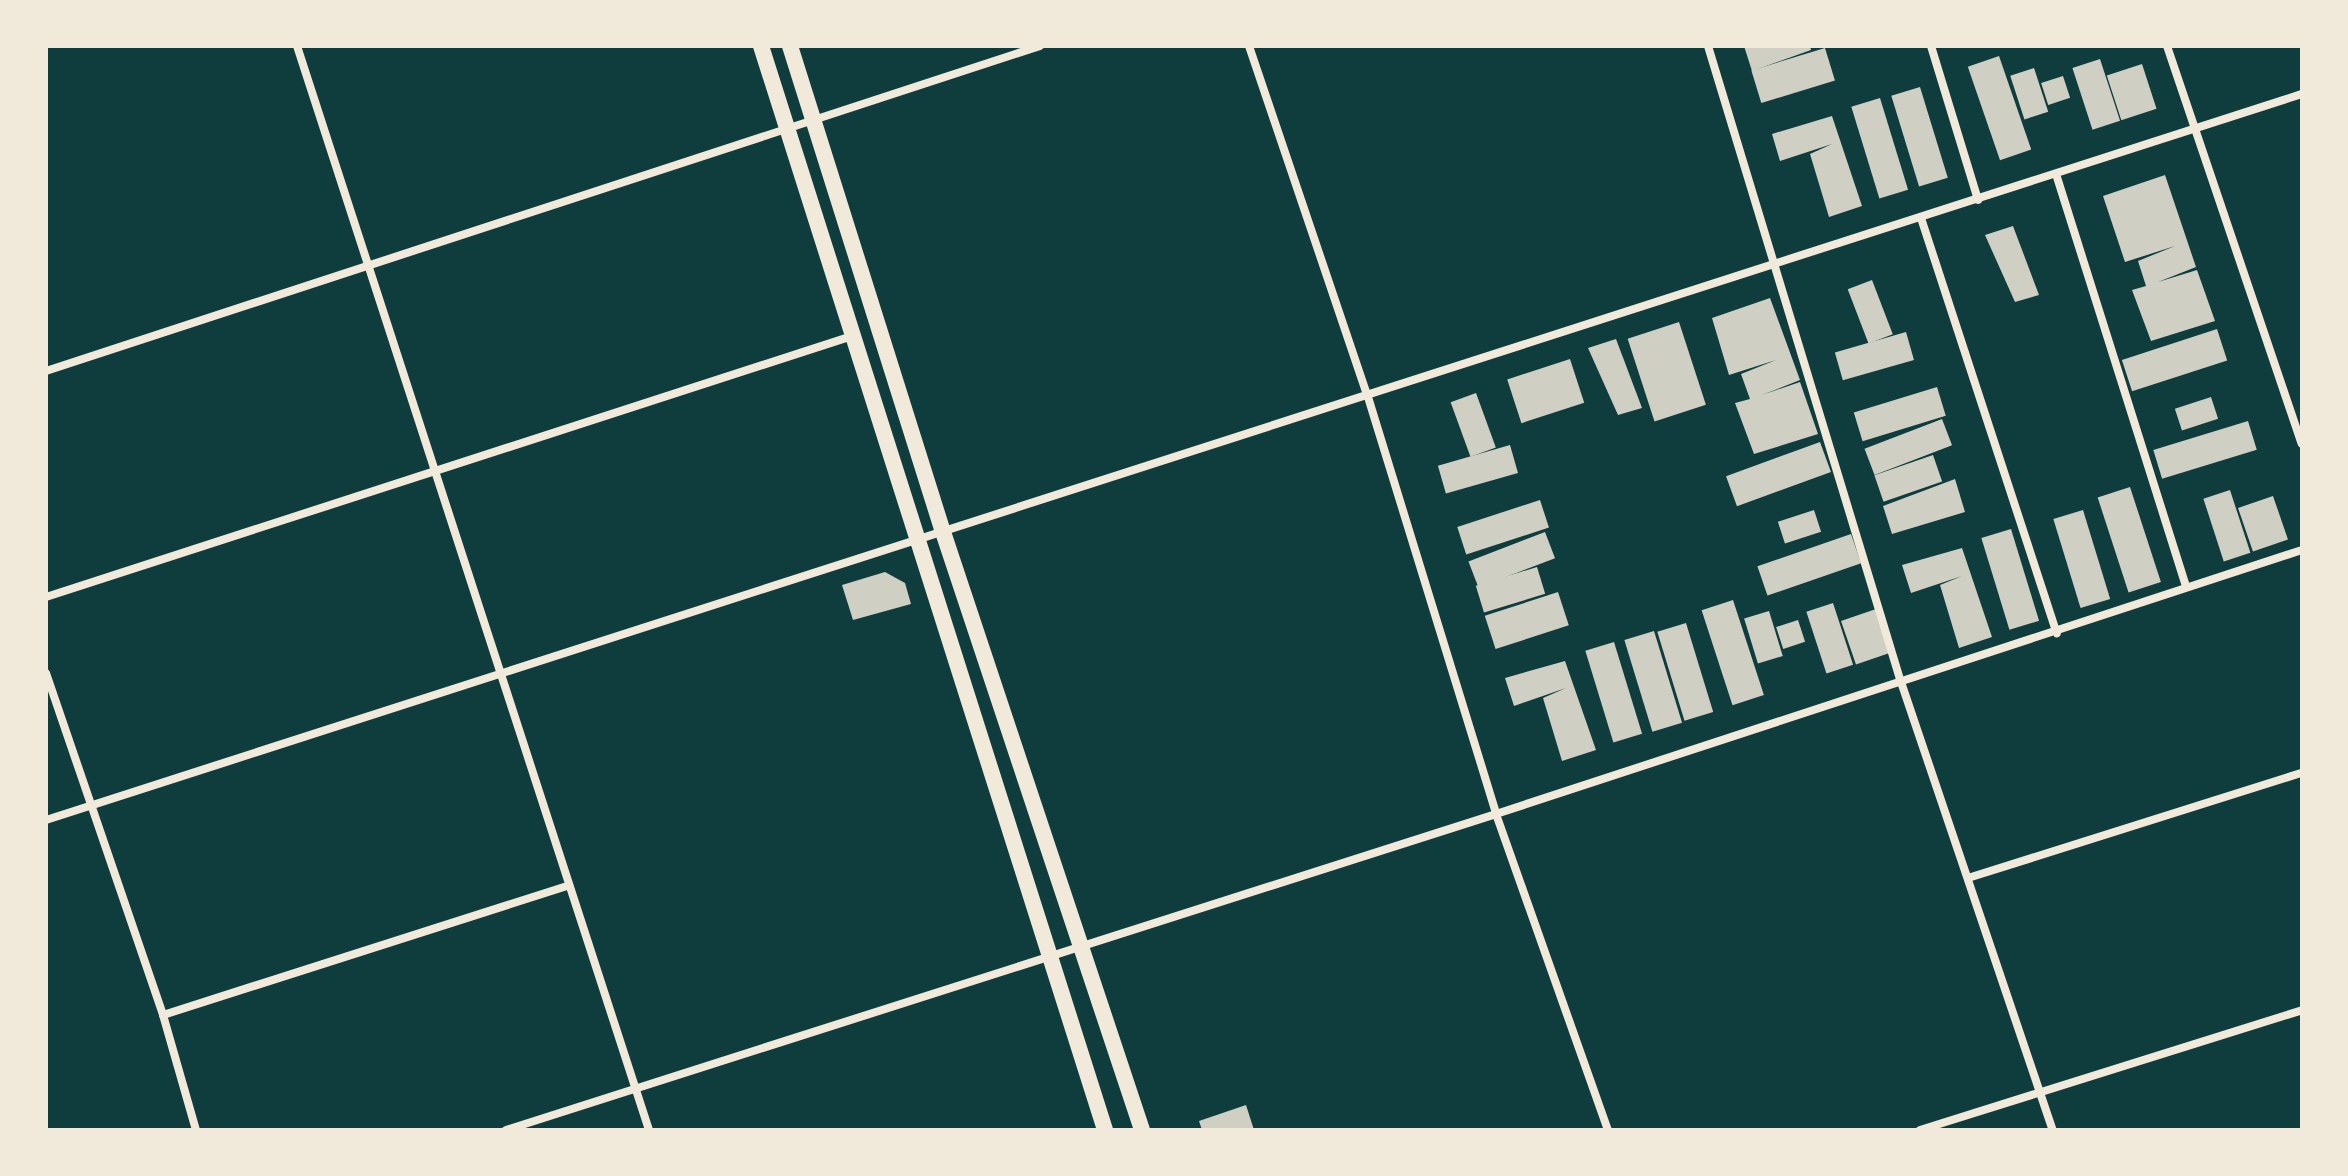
<!DOCTYPE html>
<style>
body{margin:0}
#map{position:relative;width:2348px;height:1176px;overflow:hidden;background:#0f3d3e;font-family:"Noto Serif",serif}
div>[style]{position:absolute}
[style*='--x']{left:calc(var(--x)*1px);top:calc(var(--y)*1px);width:calc(var(--w)*1px);rotate:calc(var(--a)*1deg)}
.building>*{inset:0;background:#cfcfc3;transform-origin:0 0}
.minor>*{height:8px;margin:-4px;padding:0 4px;transform-origin:4px;border-radius:4px;background:#f1e9da}
.secondary>*{height:16px;margin:-8px;padding:0 8px;transform-origin:8px;border-radius:8px;background:#f1e9da}
span{translate:-50% -50%;white-space:nowrap;text-align:center;line-height:1.15;-webkit-text-stroke:7px #f1e9da;paint-order:stroke}
.frame{position:absolute;inset:0;border:48px solid #f1e9da;pointer-events:none}
</style>
<div id="map">
<div class="building">
<i style="clip-path:polygon(1744px 46px,1810px 46px,1811px 50px,1752px 71px)"></i>
<i style="left:1825px;top:48px;width:34px;height:77px;rotate:73deg"></i>
<i style="left:1999px;top:56px;width:99px;height:33px;rotate:71deg"></i>
<i style="left:2100px;top:59px;width:65px;height:29px;rotate:72deg"></i>
<i style="left:2142px;top:64px;width:47px;height:37px;rotate:72deg"></i>
<i style="left:2034px;top:68px;width:46px;height:25px;rotate:72deg"></i>
<i style="left:2063px;top:76px;width:23px;height:23px;rotate:72deg"></i>
<i style="left:1920px;top:87px;width:95px;height:30px;rotate:73deg"></i>
<i style="left:1880px;top:98px;width:96px;height:30px;rotate:73deg"></i>
<i style="clip-path:polygon(1832px 116px,1862px 206px,1829px 217px,1810px 154px,1832px 144px,1780px 161px,1772px 134px)"></i>
<i style="clip-path:polygon(2165px 175px,2196px 267px,2158px 282px,2197px 270px,2215px 321px,2151px 341px,2132px 290px,2146px 286px,2138px 261px,2175px 246px,2125px 262px,2103px 196px)"></i>
<i style="clip-path:polygon(2013px 226px,2039px 295px,2015px 302px,1985px 235px)"></i>
<i style="left:1872px;top:280px;width:58px;height:26px;rotate:69deg"></i>
<i style="clip-path:polygon(1770px 298px,1800px 380px,1762px 395px,1800px 382px,1818px 434px,1754px 454px,1735px 403px,1750px 399px,1741px 374px,1776px 360px,1729px 375px,1712px 318px)"></i>
<i style="left:1679px;top:322px;width:87px;height:54px;rotate:72deg"></i>
<i style="left:2217px;top:329px;width:33px;height:100px;rotate:72deg"></i>
<i style="left:1906px;top:332px;width:29px;height:74px;rotate:74deg"></i>
<i style="clip-path:polygon(1616px 339px,1642px 408px,1618px 415px,1588px 348px)"></i>
<i style="left:1570px;top:359px;width:46px;height:66px;rotate:72deg"></i>
<i style="left:1937px;top:387px;width:30px;height:87px;rotate:73deg"></i>
<i style="left:1476px;top:393px;width:58px;height:27px;rotate:70deg"></i>
<i style="left:2211px;top:397px;width:23px;height:38px;rotate:72deg"></i>
<i style="left:1942px;top:419px;width:28px;height:83px;rotate:69deg"></i>
<i style="left:2248px;top:421px;width:30px;height:99px;rotate:73deg"></i>
<i style="left:1820px;top:442px;width:32px;height:100px;rotate:70deg"></i>
<i style="left:1510px;top:445px;width:29px;height:75px;rotate:74deg"></i>
<i style="left:1933px;top:455px;width:28px;height:62px;rotate:71deg"></i>
<i style="clip-path:polygon(1955px 479px,1965px 512px,1892px 534px,1883px 506px)"></i>
<i style="left:2130px;top:487px;width:100px;height:34px;rotate:72deg"></i>
<i style="left:2230px;top:490px;width:66px;height:28px;rotate:72deg"></i>
<i style="left:2273px;top:496px;width:46px;height:37px;rotate:71deg"></i>
<i style="left:1540px;top:500px;width:29px;height:87px;rotate:72deg"></i>
<i style="left:1814px;top:510px;width:23px;height:38px;rotate:72deg"></i>
<i style="left:2083px;top:510px;width:93px;height:31px;rotate:73deg"></i>
<i style="left:2011px;top:529px;width:96px;height:31px;rotate:73deg"></i>
<i style="left:1545px;top:532px;width:28px;height:82px;rotate:69deg"></i>
<i style="left:1851px;top:534px;width:31px;height:99px;rotate:71deg"></i>
<i style="clip-path:polygon(1962px 548px,1992px 637px,1959px 648px,1940px 585px,1962px 576px,1911px 593px,1902px 565px)"></i>
<i style="left:1537px;top:567px;width:28px;height:64px;rotate:73deg"></i>
<i style="clip-path:polygon(885px 572px,905px 583px,911px 604px,853px 620px,842px 585px)"></i>
<i style="left:1558px;top:592px;width:35px;height:77px;rotate:72deg"></i>
<i style="left:1733px;top:600px;width:100px;height:33px;rotate:72deg"></i>
<i style="left:1833px;top:603px;width:65px;height:28px;rotate:72deg"></i>
<i style="left:1876px;top:609px;width:46px;height:37px;rotate:71deg"></i>
<i style="left:1769px;top:611px;width:47px;height:26px;rotate:73deg"></i>
<i style="left:1798px;top:620px;width:23px;height:23px;rotate:72deg"></i>
<i style="left:1686px;top:623px;width:93px;height:30px;rotate:73deg"></i>
<i style="left:1654px;top:631px;width:96px;height:31px;rotate:73deg"></i>
<i style="left:1614px;top:642px;width:96px;height:30px;rotate:73deg"></i>
<i style="clip-path:polygon(1565px 661px,1596px 750px,1562px 761px,1543px 698px,1566px 688px,1514px 706px,1505px 678px)"></i>
<i style="clip-path:polygon(1246px 1105px,1254px 1130px,1202px 1130px,1199px 1121px)"></i>
</div>
<div class="minor">
<i style="--x:297;--y:46;--w:1140;--a:72.01"></i>
<i style="--x:1249;--y:46;--w:371;--a:71.3"></i>
<i style="--x:1368;--y:397;--w:436;--a:72.9"></i>
<i style="--x:1496;--y:814;--w:335;--a:70.5"></i>
<i style="--x:1708;--y:46;--w:661;--a:73.13"></i>
<i style="--x:1900;--y:679;--w:476;--a:71.3"></i>
<i style="--x:1931;--y:46;--w:161;--a:73"></i>
<i style="--x:2167;--y:46;--w:420;--a:71.3"></i>
<i style="--x:2056;--y:174;--w:433;--a:72.5"></i>
<i style="--x:1921;--y:218;--w:437;--a:71.9"></i>
<i style="--x:46;--y:371;--w:1046;--a:-18.11"></i>
<i style="--x:46;--y:597;--w:847;--a:-17.94"></i>
<i style="--x:46;--y:673;--w:361;--a:71.1"></i>
<i style="--x:163;--y:1015;--w:120;--a:74"></i>
<i style="--x:46;--y:820;--w:2370;--a:-17.84"></i>
<i style="--x:1968;--y:878;--w:350;--a:-17.5"></i>
<i style="--x:163;--y:1015;--w:425;--a:-17.7"></i>
<i style="--x:506;--y:1130;--w:1039;--a:-17.7"></i>
<i style="--x:1496;--y:814;--w:848;--a:-18.14"></i>
<i style="--x:1920;--y:1130;--w:400;--a:-17.4"></i>
</div>
<div class="secondary">
<i style="--x:761;--y:46;--w:1137;--a:72.39"></i>
<i style="--x:790;--y:46;--w:510;--a:72.53"></i>
<i style="--x:943;--y:532;--w:630;--a:71.59"></i>
</div>
<div class="frame"></div>
</div>
